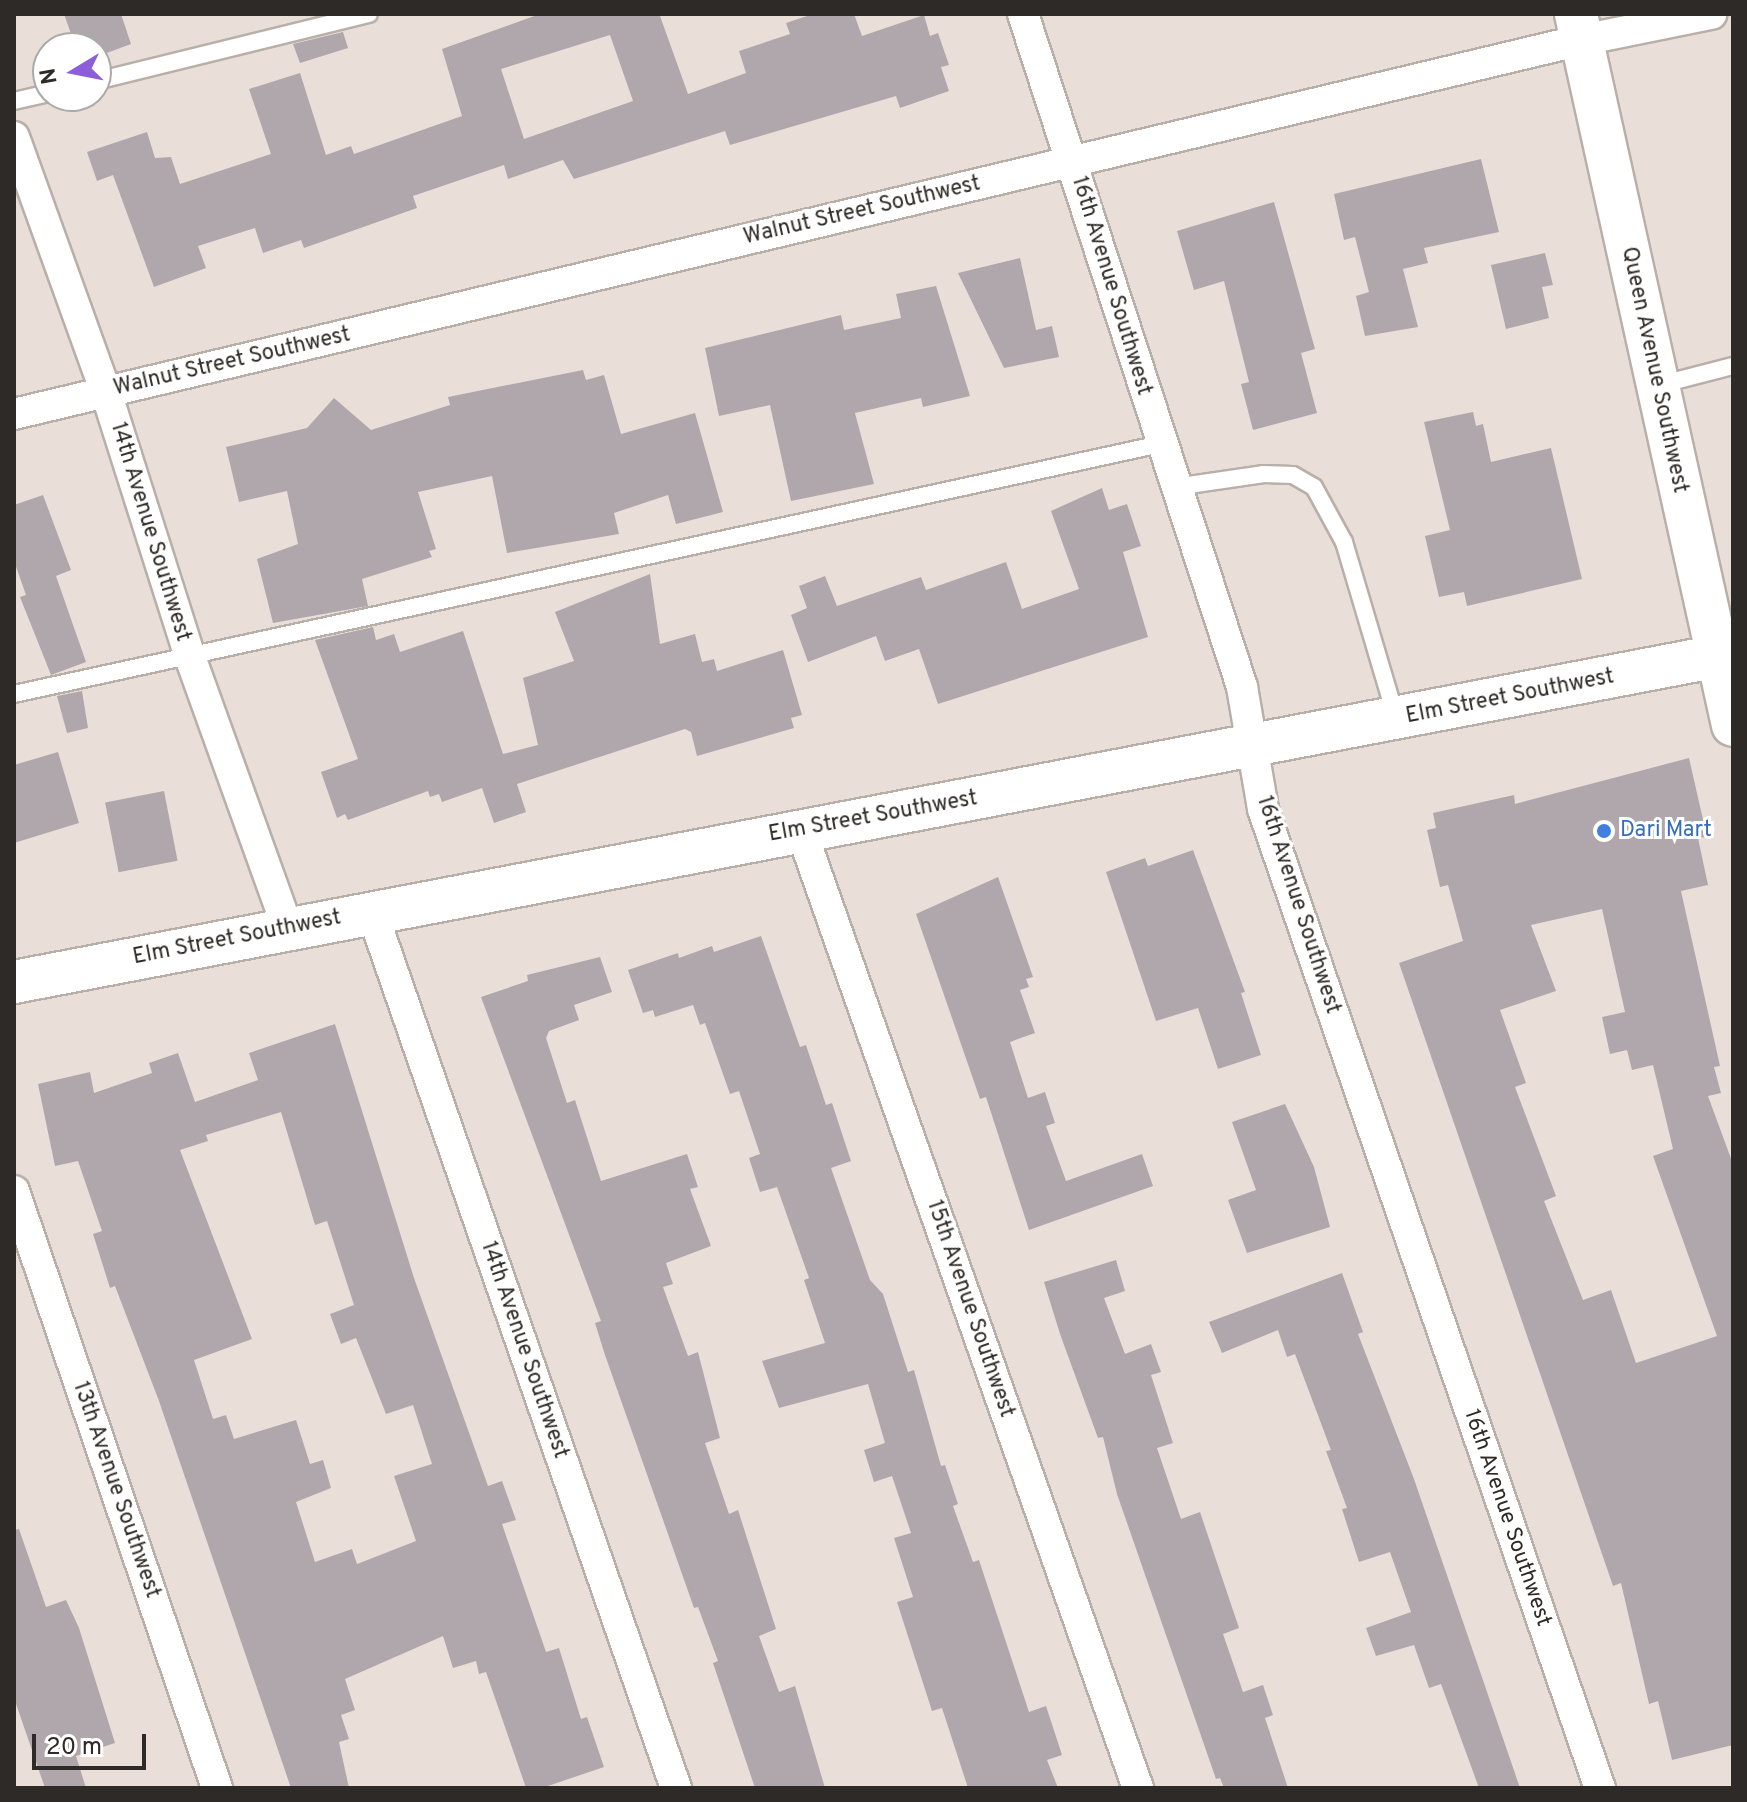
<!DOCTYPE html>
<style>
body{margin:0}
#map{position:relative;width:1747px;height:1802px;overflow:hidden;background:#e9dfd8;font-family:Overpass,sans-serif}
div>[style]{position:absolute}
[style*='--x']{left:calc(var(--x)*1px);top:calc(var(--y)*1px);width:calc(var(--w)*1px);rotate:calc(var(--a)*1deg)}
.building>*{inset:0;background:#b0a7ad;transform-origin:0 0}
.roads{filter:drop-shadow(2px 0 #b9afa9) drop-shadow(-2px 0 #b9afa9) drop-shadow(0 2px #b9afa9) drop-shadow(0 -2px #b9afa9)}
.lane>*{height:16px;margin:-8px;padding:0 8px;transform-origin:8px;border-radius:8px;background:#fff}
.street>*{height:30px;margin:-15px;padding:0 15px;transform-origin:15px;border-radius:15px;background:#fff}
.secondary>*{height:42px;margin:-21px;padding:0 21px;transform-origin:21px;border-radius:21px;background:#fff}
.dots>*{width:22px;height:22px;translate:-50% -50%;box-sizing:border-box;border:4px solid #fff;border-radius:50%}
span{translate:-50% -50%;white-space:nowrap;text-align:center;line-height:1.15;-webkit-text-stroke:6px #fff;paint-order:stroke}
.street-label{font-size:22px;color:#2e2a27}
.shop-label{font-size:22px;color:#366cbe}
.left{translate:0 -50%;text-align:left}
.frame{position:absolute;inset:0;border:16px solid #2e2a27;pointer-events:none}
.north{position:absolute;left:32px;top:32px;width:80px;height:80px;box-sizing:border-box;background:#fff;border:2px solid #abaaa9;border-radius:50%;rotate:260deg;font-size:22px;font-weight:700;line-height:32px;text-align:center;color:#2e2a27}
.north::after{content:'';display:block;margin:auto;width:28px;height:36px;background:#8a5fd9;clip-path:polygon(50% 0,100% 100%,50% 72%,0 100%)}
.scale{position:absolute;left:32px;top:1734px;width:114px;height:36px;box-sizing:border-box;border:4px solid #2e2a27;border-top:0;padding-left:10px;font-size:24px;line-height:28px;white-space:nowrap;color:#2e2a27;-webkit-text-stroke:6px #fff;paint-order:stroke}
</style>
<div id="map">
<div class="building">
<i style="clip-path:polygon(64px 14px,121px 14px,131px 44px,96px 57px,96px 48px,76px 48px)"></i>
<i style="clip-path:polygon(evenodd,540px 14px,660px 16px,688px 94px,746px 73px,739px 51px,790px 34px,786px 23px,813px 14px,854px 14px,862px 36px,924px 15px,930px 36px,938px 33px,949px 65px,941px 67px,949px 91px,900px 108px,896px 96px,730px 145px,725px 131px,574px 179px,563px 160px,508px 179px,504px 165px,413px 196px,417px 208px,304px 248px,301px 240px,263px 253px,255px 228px,198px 246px,206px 268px,154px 287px,113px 175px,97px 181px,87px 152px,147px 132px,155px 158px,171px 157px,180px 184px,271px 154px,249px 89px,300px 73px,326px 155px,351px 146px,354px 154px,462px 116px,442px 49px,540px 14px,610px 35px,633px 101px,524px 139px,501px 69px,610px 35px)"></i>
<i style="clip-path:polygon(343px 32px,348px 48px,300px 63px,293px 44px)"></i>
<i style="clip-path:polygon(1481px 159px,1499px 232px,1424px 248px,1428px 263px,1403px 269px,1418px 327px,1365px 336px,1356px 296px,1369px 292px,1355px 237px,1344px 240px,1334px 194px)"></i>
<i style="clip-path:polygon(1274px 202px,1315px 349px,1301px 353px,1317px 413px,1253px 430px,1241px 384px,1249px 382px,1224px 281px,1194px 290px,1177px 231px)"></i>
<i style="clip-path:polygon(1545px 253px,1553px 285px,1542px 287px,1549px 318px,1506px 329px,1491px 265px)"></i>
<i style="clip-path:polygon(1020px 258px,1036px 330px,1052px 326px,1059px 357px,1004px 368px,958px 273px)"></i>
<i style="clip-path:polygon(936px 286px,970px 396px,923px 407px,921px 398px,855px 413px,874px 484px,791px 501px,770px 405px,719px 416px,705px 348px,841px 315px,844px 330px,901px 318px,896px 294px)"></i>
<i style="clip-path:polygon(583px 370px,586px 380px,604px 375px,621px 434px,695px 413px,723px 512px,676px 524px,668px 495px,614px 513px,619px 534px,507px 553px,492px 476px,418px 492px,436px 549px,429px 551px,432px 557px,362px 579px,368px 606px,273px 623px,257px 559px,298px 544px,287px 491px,239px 502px,226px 447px,307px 428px,334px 398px,371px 430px,450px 405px,448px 397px)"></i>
<i style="clip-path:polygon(1473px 412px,1476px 426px,1483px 424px,1491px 462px,1551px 448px,1582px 579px,1467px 606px,1464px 592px,1439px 597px,1425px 536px,1450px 530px,1424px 422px)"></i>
<i style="clip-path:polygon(1102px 488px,1109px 510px,1127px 504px,1141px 546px,1123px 552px,1148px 637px,938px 704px,919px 649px,885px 661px,876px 636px,808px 662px,791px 615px,807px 608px,799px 586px,825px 576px,837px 606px,921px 577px,926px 590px,1006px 562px,1022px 609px,1079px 589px,1051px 511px)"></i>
<i style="clip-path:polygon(43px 495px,71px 570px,56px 576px,86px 662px,51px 675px,20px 597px,26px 595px,14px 561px,14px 505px)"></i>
<i style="clip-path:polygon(650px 574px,660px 644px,695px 634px,702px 662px,714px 659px,717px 671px,783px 650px,802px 715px,791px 718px,794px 728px,697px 756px,691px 732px,685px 729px,517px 784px,526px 812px,494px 823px,482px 788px,442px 802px,439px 794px,430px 797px,428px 791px,348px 820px,345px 814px,337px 818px,321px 772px,358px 759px,315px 640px,373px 627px,376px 640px,394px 634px,400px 652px,463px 631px,503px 754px,538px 745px,523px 678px,574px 661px,555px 612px)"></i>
<i style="clip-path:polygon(82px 691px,88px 728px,67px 733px,57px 696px)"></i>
<i style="clip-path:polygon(58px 752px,79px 823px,14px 843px,14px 765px)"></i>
<i style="clip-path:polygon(evenodd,1689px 758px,1707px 837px,1698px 838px,1708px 885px,1681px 891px,1720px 1066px,1714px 1067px,1721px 1093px,1708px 1096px,1733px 1164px,1733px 1745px,1672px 1760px,1658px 1701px,1649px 1704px,1621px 1583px,1613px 1586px,1399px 963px,1463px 941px,1448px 885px,1440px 887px,1427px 830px,1436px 828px,1433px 813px,1514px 795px,1515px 804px,1689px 758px,1602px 909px,1625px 1012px,1602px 1017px,1610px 1054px,1627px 1050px,1632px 1070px,1653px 1065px,1673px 1149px,1653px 1156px,1717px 1336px,1636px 1363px,1611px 1290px,1583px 1300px,1544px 1201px,1556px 1196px,1515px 1087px,1526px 1083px,1500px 1010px,1556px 991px,1531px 925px,1602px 909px)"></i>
<i style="left:164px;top:791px;width:71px;height:60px;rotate:79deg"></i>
<i style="clip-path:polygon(1193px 850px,1245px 992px,1241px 993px,1261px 1055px,1218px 1069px,1198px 1008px,1156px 1021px,1106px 872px,1145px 858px,1148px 866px)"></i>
<i style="clip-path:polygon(998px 877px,1033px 977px,1026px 979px,1029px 987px,1020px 990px,1035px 1033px,1010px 1042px,1028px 1098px,1045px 1092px,1055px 1123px,1046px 1126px,1066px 1181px,1142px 1154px,1153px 1186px,1029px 1230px,986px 1097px,980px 1099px,916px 914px)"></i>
<i style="clip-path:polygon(761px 936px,800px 1047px,806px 1045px,826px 1105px,832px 1103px,851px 1161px,831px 1168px,870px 1280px,883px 1294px,908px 1372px,914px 1370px,941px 1466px,945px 1465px,958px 1504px,953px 1506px,973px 1562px,979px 1560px,1029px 1712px,1046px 1706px,1062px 1755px,1047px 1760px,1058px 1788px,968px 1788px,942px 1708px,932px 1711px,897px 1602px,913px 1597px,894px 1538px,911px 1533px,892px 1476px,874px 1482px,864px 1450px,885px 1443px,868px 1384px,779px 1408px,762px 1361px,825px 1343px,804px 1280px,809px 1278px,777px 1187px,760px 1192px,749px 1158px,760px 1154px,739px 1091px,730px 1094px,705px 1023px,700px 1025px,693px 1005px,655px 1017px,653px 1010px,643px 1013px,628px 970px,678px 953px,679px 958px,712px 946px,714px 952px)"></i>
<i style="clip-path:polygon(600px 957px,612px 992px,574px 1005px,579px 1020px,549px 1031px,546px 1038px,567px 1103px,575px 1100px,601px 1181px,687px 1154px,698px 1187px,690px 1189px,711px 1246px,666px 1263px,673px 1284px,663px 1287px,688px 1356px,698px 1352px,720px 1438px,705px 1443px,729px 1514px,738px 1510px,776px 1629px,759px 1636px,779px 1692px,795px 1686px,825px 1788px,755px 1788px,713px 1663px,718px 1661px,698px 1607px,694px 1608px,605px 1355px,595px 1323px,601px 1321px,481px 997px,528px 981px,527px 975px)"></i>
<i style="clip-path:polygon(evenodd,335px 1024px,414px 1278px,488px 1486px,502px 1481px,516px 1520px,502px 1524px,546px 1652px,559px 1648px,581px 1719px,587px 1717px,604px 1767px,542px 1788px,526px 1788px,486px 1672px,479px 1674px,476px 1661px,453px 1668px,443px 1636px,345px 1679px,355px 1710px,341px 1715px,349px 1739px,339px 1742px,349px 1788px,291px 1788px,159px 1401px,115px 1286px,110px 1288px,93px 1234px,102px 1231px,78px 1161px,55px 1166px,38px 1084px,90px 1072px,94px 1093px,152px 1073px,149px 1063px,178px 1053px,195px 1102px,258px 1080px,249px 1053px,335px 1024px,281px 1112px,315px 1225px,327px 1221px,354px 1305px,330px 1314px,341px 1344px,356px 1338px,386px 1414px,413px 1405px,432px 1464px,394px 1476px,416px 1541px,357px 1564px,352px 1549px,315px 1562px,296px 1502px,331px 1488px,323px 1460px,310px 1464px,296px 1420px,234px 1439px,226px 1415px,213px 1419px,194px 1360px,252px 1339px,180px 1150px,208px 1141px,206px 1135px,281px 1112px)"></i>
<i style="clip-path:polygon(1285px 1104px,1314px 1167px,1330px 1227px,1247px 1253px,1228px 1200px,1256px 1190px,1232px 1122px)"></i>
<i style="clip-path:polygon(1116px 1260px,1125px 1291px,1104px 1298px,1125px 1354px,1151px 1344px,1161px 1372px,1151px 1375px,1173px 1443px,1157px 1448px,1181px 1519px,1200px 1512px,1239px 1628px,1223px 1634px,1243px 1692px,1263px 1685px,1273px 1715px,1265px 1718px,1288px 1788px,1224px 1788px,1220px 1778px,1216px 1779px,1117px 1494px,1103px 1437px,1098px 1438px,1060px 1334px,1044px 1282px)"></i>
<i style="clip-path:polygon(1342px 1273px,1363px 1332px,1358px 1334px,1414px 1479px,1520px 1788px,1479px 1788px,1441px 1684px,1429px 1688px,1414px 1645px,1376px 1656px,1366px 1628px,1411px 1612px,1390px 1552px,1359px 1562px,1342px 1509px,1347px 1508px,1326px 1451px,1331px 1450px,1295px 1354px,1287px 1357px,1278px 1330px,1222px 1353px,1209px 1322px)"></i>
<i style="clip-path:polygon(19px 1529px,46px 1607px,66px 1600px,79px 1628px,115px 1743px,76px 1756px,86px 1788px,45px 1788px,14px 1698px,14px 1530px)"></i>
</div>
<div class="roads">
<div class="lane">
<i style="--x:96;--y:81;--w:281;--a:-13.8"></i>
<i style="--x:14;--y:101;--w:35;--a:-13"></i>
<i style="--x:1659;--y:385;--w:76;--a:-14.4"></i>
<i style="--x:1175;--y:487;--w:90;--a:-8.3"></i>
<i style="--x:1264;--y:474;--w:29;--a:2"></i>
<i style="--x:1293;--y:475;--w:24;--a:30"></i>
<i style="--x:1314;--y:487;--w:63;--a:61.4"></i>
<i style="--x:1344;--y:542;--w:184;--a:73.5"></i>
<i style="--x:14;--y:694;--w:1174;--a:-12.3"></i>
</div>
<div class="street">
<i style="--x:1023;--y:14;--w:708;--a:71.97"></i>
<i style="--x:1242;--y:687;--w:124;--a:80.2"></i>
<i style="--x:1263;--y:809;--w:1035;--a:71.01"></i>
<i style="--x:14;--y:137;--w:271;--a:70.2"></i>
<i style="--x:106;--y:392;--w:275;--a:72.4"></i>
<i style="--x:189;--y:654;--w:289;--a:70.2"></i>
<i style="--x:14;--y:414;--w:1612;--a:-13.42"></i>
<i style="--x:1582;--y:40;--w:132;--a:-11.4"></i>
<i style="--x:801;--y:830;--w:1016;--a:70.62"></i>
<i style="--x:372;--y:912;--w:927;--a:70.86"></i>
<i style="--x:14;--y:1191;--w:631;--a:71.22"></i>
</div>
<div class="secondary">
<i style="--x:1576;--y:14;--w:728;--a:77.55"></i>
<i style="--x:14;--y:982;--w:1750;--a:-10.83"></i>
</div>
</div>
<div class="dots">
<i style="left:1604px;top:831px;background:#3f7fe0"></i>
</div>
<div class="street-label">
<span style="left:862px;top:211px;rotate:-13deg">Walnut Street Southwest</span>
<span style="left:1111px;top:286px;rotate:73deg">16th Avenue Southwest</span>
<span style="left:232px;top:362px;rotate:-13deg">Walnut Street Southwest</span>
<span style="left:1654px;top:370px;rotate:78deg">Queen Avenue Southwest</span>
<span style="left:150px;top:532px;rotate:73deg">14th Avenue Southwest</span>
<span style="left:1510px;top:697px;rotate:-11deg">Elm Street Southwest</span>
<span style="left:873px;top:817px;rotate:-10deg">Elm Street Southwest</span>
<span style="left:1298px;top:905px;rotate:72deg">16th Avenue Southwest</span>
<span style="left:237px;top:938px;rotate:-11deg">Elm Street Southwest</span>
<span style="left:970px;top:1309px;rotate:71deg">15th Avenue Southwest</span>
<span style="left:524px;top:1350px;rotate:71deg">14th Avenue Southwest</span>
<span style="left:116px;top:1490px;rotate:71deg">13th Avenue Southwest</span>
<span style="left:1507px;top:1518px;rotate:71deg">16th Avenue Southwest</span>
</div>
<div class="shop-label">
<span class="left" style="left:1620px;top:831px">Dari Mart</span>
</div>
<div class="frame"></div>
<div class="north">N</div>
<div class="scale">20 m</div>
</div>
